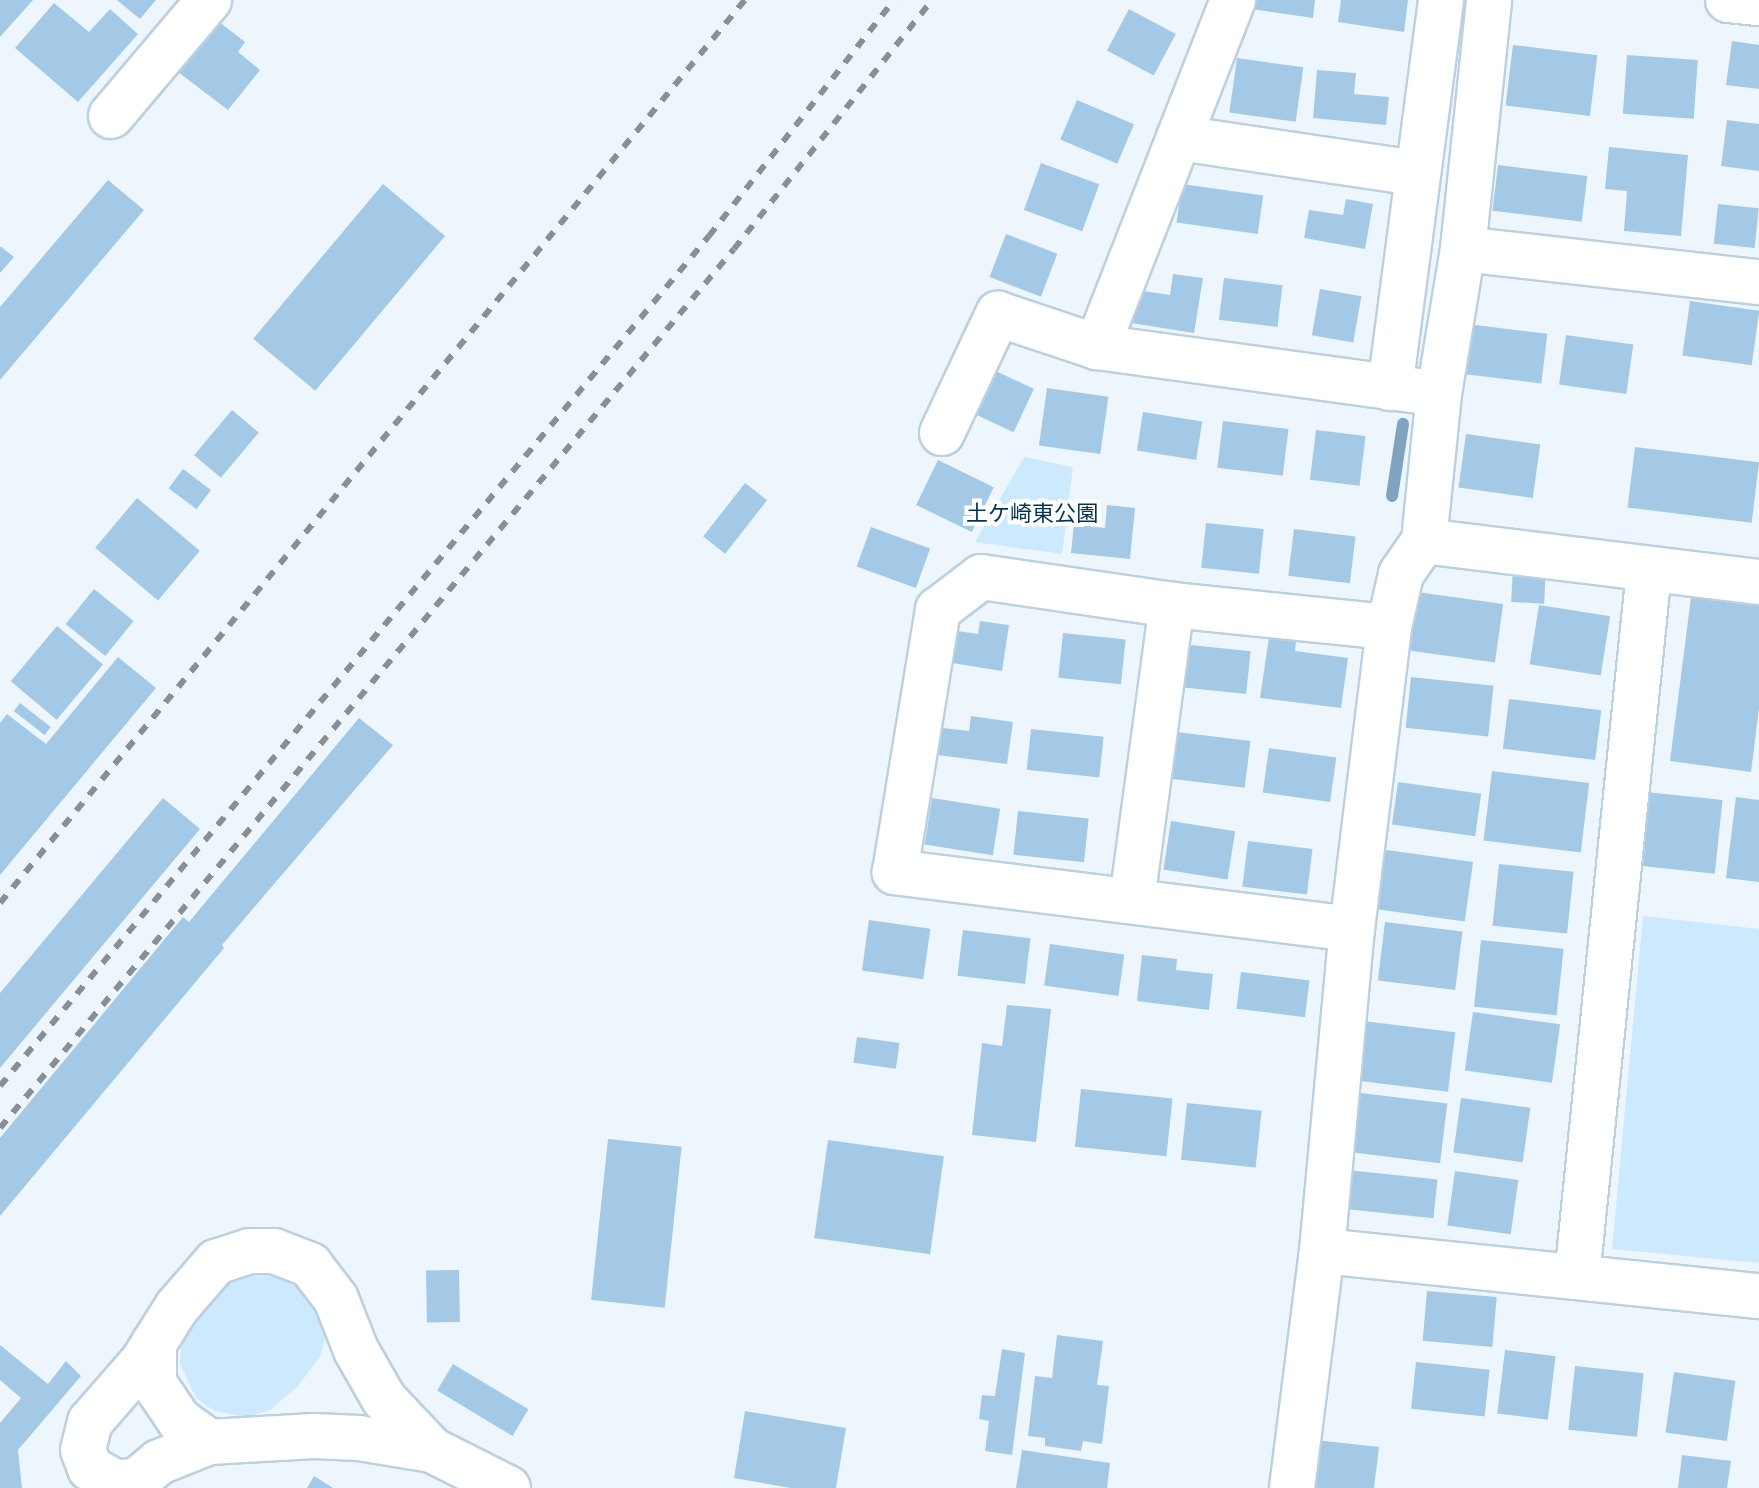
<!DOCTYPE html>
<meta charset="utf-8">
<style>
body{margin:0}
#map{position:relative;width:1759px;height:1488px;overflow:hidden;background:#eef6fd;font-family:"Fira Sans Condensed","Noto Sans JP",sans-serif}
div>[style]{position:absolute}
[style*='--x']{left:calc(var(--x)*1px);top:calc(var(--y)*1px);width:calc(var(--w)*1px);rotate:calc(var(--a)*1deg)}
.green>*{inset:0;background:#cde9fe}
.stream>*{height:12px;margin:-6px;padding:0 6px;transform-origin:6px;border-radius:6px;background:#7ea4c0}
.building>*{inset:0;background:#a3c9e6;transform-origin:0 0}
.roads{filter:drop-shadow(2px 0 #bbd0e1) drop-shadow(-2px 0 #bbd0e1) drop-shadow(0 2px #bbd0e1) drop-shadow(0 -2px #bbd0e1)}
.street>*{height:44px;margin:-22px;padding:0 22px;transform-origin:22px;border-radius:22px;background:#fff}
.secondary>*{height:44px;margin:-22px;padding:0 22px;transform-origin:22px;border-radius:22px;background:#fff}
.rail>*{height:6px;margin-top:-3px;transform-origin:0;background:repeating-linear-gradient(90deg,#889097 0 10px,transparent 0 20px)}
span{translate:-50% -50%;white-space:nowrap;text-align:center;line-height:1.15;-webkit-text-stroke:8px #fff;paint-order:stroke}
.park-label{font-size:22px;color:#023350}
</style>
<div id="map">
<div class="green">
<i style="clip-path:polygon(1024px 457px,1073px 467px,1062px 554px,975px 542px)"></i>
<i style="clip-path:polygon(1643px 916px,1759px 929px,1759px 1263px,1612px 1249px)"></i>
<i style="clip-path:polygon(286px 1268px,330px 1315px,321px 1355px,298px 1386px,270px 1410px,247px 1417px,214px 1411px,196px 1398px,180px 1364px,182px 1339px,189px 1322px,224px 1275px)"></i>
</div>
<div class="stream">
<i style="--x:1392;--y:496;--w:73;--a:-81.3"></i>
</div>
<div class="building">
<i style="clip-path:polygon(0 0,33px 0,0 37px)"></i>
<i style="clip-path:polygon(117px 0,156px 0,140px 19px)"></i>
<i style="clip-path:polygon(1253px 0,1315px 0,1313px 18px,1251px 9px)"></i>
<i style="clip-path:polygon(1341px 0,1408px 0,1404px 32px,1338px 22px)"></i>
<i style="clip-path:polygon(54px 3px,89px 32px,110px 9px,138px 34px,78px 102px,15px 48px)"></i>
<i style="left:1129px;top:9px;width:53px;height:47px;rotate:28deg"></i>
<i style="clip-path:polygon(218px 21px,245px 42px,238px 52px,260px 70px,228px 110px,178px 72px)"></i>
<i style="clip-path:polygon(1732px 41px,1759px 45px,1759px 89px,1726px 85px)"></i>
<i style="left:1513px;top:45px;width:85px;height:61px;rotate:7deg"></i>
<i style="left:1627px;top:55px;width:71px;height:59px;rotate:4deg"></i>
<i style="left:1237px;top:58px;width:67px;height:55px;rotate:8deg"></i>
<i style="clip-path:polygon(1317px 70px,1356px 73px,1354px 94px,1389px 97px,1386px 125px,1313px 118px)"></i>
<i style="left:1077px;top:100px;width:62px;height:43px;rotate:23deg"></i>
<i style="clip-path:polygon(1727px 120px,1759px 124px,1759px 171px,1721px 166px)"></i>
<i style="clip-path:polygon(1609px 147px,1688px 155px,1681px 236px,1624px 231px,1627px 191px,1605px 189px)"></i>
<i style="left:1041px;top:163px;width:62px;height:50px;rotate:20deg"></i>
<i style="left:1498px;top:165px;width:90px;height:46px;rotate:7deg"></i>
<i style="clip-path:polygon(108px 180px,144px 210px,0 380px,0 307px)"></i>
<i style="left:383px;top:184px;width:81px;height:202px;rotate:40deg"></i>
<i style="left:1182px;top:184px;width:82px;height:39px;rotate:8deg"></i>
<i style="clip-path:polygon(1346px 199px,1373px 204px,1365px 249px,1304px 238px,1309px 210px,1343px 215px)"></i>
<i style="left:1718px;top:204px;width:41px;height:40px;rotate:6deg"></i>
<i style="left:1006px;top:234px;width:55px;height:46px;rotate:21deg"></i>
<i style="clip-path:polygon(0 246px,14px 257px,0 273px)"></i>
<i style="clip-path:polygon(1173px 274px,1203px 278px,1194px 333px,1131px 323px,1136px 290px,1170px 295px)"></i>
<i style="left:1224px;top:278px;width:59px;height:42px;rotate:7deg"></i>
<i style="left:1320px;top:289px;width:42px;height:47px;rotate:10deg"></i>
<i style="left:1690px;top:301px;width:70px;height:55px;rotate:8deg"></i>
<i style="left:1467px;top:324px;width:81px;height:50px;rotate:7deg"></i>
<i style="left:1566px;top:335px;width:68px;height:50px;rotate:8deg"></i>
<i style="left:985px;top:366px;width:54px;height:48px;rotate:25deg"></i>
<i style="left:1047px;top:388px;width:62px;height:58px;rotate:8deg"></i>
<i style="left:232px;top:410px;width:35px;height:59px;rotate:40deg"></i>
<i style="left:1143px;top:412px;width:60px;height:39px;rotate:9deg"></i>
<i style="left:1223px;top:421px;width:66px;height:47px;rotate:7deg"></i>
<i style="left:1316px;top:430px;width:50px;height:50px;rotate:7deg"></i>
<i style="left:1466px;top:434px;width:75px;height:54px;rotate:8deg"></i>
<i style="left:1635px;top:447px;width:125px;height:61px;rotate:7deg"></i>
<i style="left:938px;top:460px;width:62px;height:50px;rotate:26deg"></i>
<i style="left:183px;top:469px;width:35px;height:24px;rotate:37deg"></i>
<i style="left:745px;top:483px;width:28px;height:68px;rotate:38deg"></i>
<i style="left:137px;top:498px;width:82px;height:65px;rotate:40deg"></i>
<i style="clip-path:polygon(1107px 505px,1135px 508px,1130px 559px,1071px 553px,1074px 524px,1105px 528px)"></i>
<i style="left:1206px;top:523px;width:58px;height:45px;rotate:6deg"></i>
<i style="left:871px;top:527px;width:63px;height:42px;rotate:20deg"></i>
<i style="left:1294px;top:529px;width:62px;height:47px;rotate:7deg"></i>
<i style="left:1513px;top:567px;width:33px;height:35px;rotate:3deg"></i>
<i style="left:94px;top:589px;width:51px;height:45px;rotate:39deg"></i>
<i style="clip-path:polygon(1692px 590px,1759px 599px,1759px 708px,1751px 772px,1670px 761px)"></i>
<i style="left:1417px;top:592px;width:87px;height:59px;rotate:8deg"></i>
<i style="left:1539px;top:605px;width:72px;height:60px;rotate:9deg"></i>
<i style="clip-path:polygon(980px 621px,1009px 625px,1002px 671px,946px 662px,951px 630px,978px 634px)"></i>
<i style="left:57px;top:626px;width:60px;height:72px;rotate:40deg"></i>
<i style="left:1063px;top:633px;width:63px;height:45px;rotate:6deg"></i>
<i style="clip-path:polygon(1269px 637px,1296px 640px,1295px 651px,1348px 658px,1341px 708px,1260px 698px)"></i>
<i style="left:1181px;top:644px;width:70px;height:43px;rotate:6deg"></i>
<i style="clip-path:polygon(118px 657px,156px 688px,0 875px,0 723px,7px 714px,46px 744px)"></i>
<i style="left:1411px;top:677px;width:83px;height:51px;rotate:6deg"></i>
<i style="left:1509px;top:699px;width:93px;height:50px;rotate:7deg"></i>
<i style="left:20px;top:703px;width:39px;height:10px;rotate:38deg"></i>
<i style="clip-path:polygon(971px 716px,1013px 722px,1007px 764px,930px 754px,934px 727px,969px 731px)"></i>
<i style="clip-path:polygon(359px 718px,393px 745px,222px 945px,224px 948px,0 1216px,0 1138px,183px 917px,189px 922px)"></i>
<i style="left:1031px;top:729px;width:73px;height:41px;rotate:6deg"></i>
<i style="left:1177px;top:732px;width:74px;height:47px;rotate:7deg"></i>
<i style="left:1269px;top:748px;width:68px;height:45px;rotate:8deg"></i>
<i style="left:1492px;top:771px;width:98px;height:70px;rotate:7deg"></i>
<i style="left:1398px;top:782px;width:84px;height:43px;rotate:8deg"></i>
<i style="left:1636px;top:791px;width:87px;height:74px;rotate:6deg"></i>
<i style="clip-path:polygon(1736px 797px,1759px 800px,1759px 882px,1726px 878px)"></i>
<i style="clip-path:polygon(163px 798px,200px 829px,0 1068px,0 993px)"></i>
<i style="left:932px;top:798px;width:69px;height:47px;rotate:9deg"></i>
<i style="left:1018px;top:811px;width:71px;height:44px;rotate:6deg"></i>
<i style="left:1171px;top:821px;width:65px;height:49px;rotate:9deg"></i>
<i style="left:1248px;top:841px;width:65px;height:46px;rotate:7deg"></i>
<i style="left:1380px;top:849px;width:94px;height:60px;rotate:8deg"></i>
<i style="left:1499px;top:864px;width:75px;height:62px;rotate:6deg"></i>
<i style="left:869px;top:920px;width:62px;height:51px;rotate:8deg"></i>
<i style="left:1385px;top:922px;width:78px;height:59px;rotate:7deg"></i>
<i style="left:963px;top:930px;width:68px;height:46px;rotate:7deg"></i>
<i style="left:1481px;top:940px;width:83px;height:67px;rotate:6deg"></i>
<i style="left:1050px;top:944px;width:75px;height:42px;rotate:8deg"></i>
<i style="clip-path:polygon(1142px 955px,1177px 959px,1176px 970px,1213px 974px,1209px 1010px,1137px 1001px)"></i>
<i style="left:1241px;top:972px;width:69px;height:37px;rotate:7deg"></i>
<i style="clip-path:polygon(1007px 1005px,1051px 1009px,1036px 1142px,972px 1135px,982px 1043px,1002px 1046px)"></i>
<i style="left:1473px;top:1012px;width:88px;height:59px;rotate:8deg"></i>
<i style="left:1355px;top:1020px;width:101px;height:60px;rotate:7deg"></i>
<i style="left:857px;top:1037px;width:43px;height:26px;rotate:8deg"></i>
<i style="left:1081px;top:1089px;width:92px;height:58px;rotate:6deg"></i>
<i style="left:1353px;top:1092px;width:95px;height:60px;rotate:7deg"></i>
<i style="left:1461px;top:1098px;width:70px;height:55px;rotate:8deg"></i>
<i style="left:1187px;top:1103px;width:75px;height:57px;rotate:6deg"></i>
<i style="left:608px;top:1139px;width:74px;height:162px;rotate:6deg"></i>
<i style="left:828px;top:1140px;width:117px;height:99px;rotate:8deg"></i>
<i style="left:1347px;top:1170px;width:91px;height:39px;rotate:6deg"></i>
<i style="left:1455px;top:1171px;width:64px;height:55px;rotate:8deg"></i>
<i style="left:459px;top:1270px;width:52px;height:33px;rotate:89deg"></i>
<i style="left:1427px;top:1291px;width:70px;height:50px;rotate:5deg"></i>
<i style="clip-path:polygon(1057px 1335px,1103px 1341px,1097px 1385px,1109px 1386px,1102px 1444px,1083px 1441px,1081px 1451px,1045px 1446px,1045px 1438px,1028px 1436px,1035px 1376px,1052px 1378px)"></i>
<i style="clip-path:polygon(0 1345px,48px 1384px,66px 1361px,81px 1376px,18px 1450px,22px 1488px,0 1488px,0 1423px,21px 1398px,0 1380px)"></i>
<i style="clip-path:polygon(1002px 1349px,1025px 1353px,1012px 1455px,985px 1451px,989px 1421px,979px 1419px,982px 1395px,995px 1396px)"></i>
<i style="left:1505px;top:1350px;width:51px;height:64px;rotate:7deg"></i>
<i style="left:1416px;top:1362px;width:74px;height:47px;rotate:6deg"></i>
<i style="left:453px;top:1364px;width:88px;height:31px;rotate:31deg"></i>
<i style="left:1575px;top:1366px;width:69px;height:64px;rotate:6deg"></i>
<i style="left:1674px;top:1372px;width:62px;height:61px;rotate:8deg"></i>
<i style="clip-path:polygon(745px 1411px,846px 1428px,836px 1488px,791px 1488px,734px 1478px)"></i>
<i style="clip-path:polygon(1306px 1439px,1379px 1447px,1374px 1488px,1300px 1488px)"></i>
<i style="clip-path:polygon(1022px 1450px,1110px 1463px,1107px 1488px,1016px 1488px)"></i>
<i style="clip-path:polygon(1682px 1455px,1731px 1461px,1727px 1488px,1678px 1488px)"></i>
<i style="clip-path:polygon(314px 1476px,333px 1488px,307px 1488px)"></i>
</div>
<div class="roads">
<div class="street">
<i style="--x:1233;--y:0;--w:373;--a:111.4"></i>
<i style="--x:1097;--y:347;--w:345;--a:7.8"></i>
<i style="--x:1728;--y:0;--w:31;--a:6"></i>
<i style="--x:111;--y:116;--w:152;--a:-49.8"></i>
<i style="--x:1179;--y:138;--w:241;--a:8.4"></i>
<i style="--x:1463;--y:249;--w:298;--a:6.4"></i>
<i style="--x:1390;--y:388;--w:391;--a:-82.5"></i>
<i style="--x:942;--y:433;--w:132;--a:-64.8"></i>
<i style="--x:998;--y:314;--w:104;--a:18.4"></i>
<i style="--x:1424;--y:541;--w:337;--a:7"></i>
<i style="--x:1132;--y:900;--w:298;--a:-82.3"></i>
<i style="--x:1352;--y:929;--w:461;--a:-172.9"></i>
<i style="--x:895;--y:872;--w:266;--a:-80.7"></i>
<i style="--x:938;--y:610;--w:54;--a:-37.5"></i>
<i style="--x:981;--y:577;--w:193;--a:8.3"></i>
<i style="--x:1172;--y:605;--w:218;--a:5.8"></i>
<i style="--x:249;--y:1251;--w:25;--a:0"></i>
<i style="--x:274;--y:1251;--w:39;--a:21"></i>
<i style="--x:310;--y:1265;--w:43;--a:52.6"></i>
<i style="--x:336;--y:1299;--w:55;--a:68.6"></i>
<i style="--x:356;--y:1350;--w:56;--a:60.3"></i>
<i style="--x:384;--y:1399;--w:70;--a:46.7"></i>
<i style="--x:432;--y:1450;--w:74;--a:-170.7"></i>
<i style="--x:359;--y:1438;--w:45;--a:-177.5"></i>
<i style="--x:314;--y:1436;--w:105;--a:176.7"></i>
<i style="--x:209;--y:1442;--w:54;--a:158.2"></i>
<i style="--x:159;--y:1462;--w:30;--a:140"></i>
<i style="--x:136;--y:1481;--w:21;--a:177"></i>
<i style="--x:115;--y:1482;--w:29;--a:-151"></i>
<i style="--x:90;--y:1468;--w:19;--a:-111"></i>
<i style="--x:83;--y:1450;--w:29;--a:-76"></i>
<i style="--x:90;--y:1422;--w:81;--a:-49"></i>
<i style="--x:143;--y:1361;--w:64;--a:-57.8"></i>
<i style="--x:177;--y:1307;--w:60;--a:-49.1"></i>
<i style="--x:216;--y:1262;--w:35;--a:-18"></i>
<i style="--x:1322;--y:1251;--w:439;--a:5.9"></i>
<i style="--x:1577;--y:1277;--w:710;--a:-84.18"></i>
<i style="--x:154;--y:1343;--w:40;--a:90"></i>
<i style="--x:154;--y:1383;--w:45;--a:56"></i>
<i style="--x:179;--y:1420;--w:37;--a:36"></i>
<i style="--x:1292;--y:1488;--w:239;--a:-82.8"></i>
<i style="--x:1322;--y:1251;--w:323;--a:-84.7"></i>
<i style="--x:1352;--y:929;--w:304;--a:-83"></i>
<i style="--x:1389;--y:627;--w:54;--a:-77.2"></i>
<i style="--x:1401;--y:574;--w:40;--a:-55.1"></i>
<i style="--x:1424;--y:541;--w:148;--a:-84.2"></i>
<i style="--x:1439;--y:394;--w:147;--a:-80.6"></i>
<i style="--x:1463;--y:249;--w:250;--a:-84"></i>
</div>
<div class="secondary">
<i style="--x:432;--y:1450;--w:85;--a:26.6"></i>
</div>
</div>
<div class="rail">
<i style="--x:0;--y:903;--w:1171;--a:-50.48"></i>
<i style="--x:0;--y:1086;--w:1107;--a:-50.17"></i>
<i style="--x:709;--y:236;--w:300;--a:-51.9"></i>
<i style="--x:0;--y:1128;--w:1145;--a:-50.14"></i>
<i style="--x:734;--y:249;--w:318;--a:-51.5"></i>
</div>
<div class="park-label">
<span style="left:1032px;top:514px">土ケ崎東公園</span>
</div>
</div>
